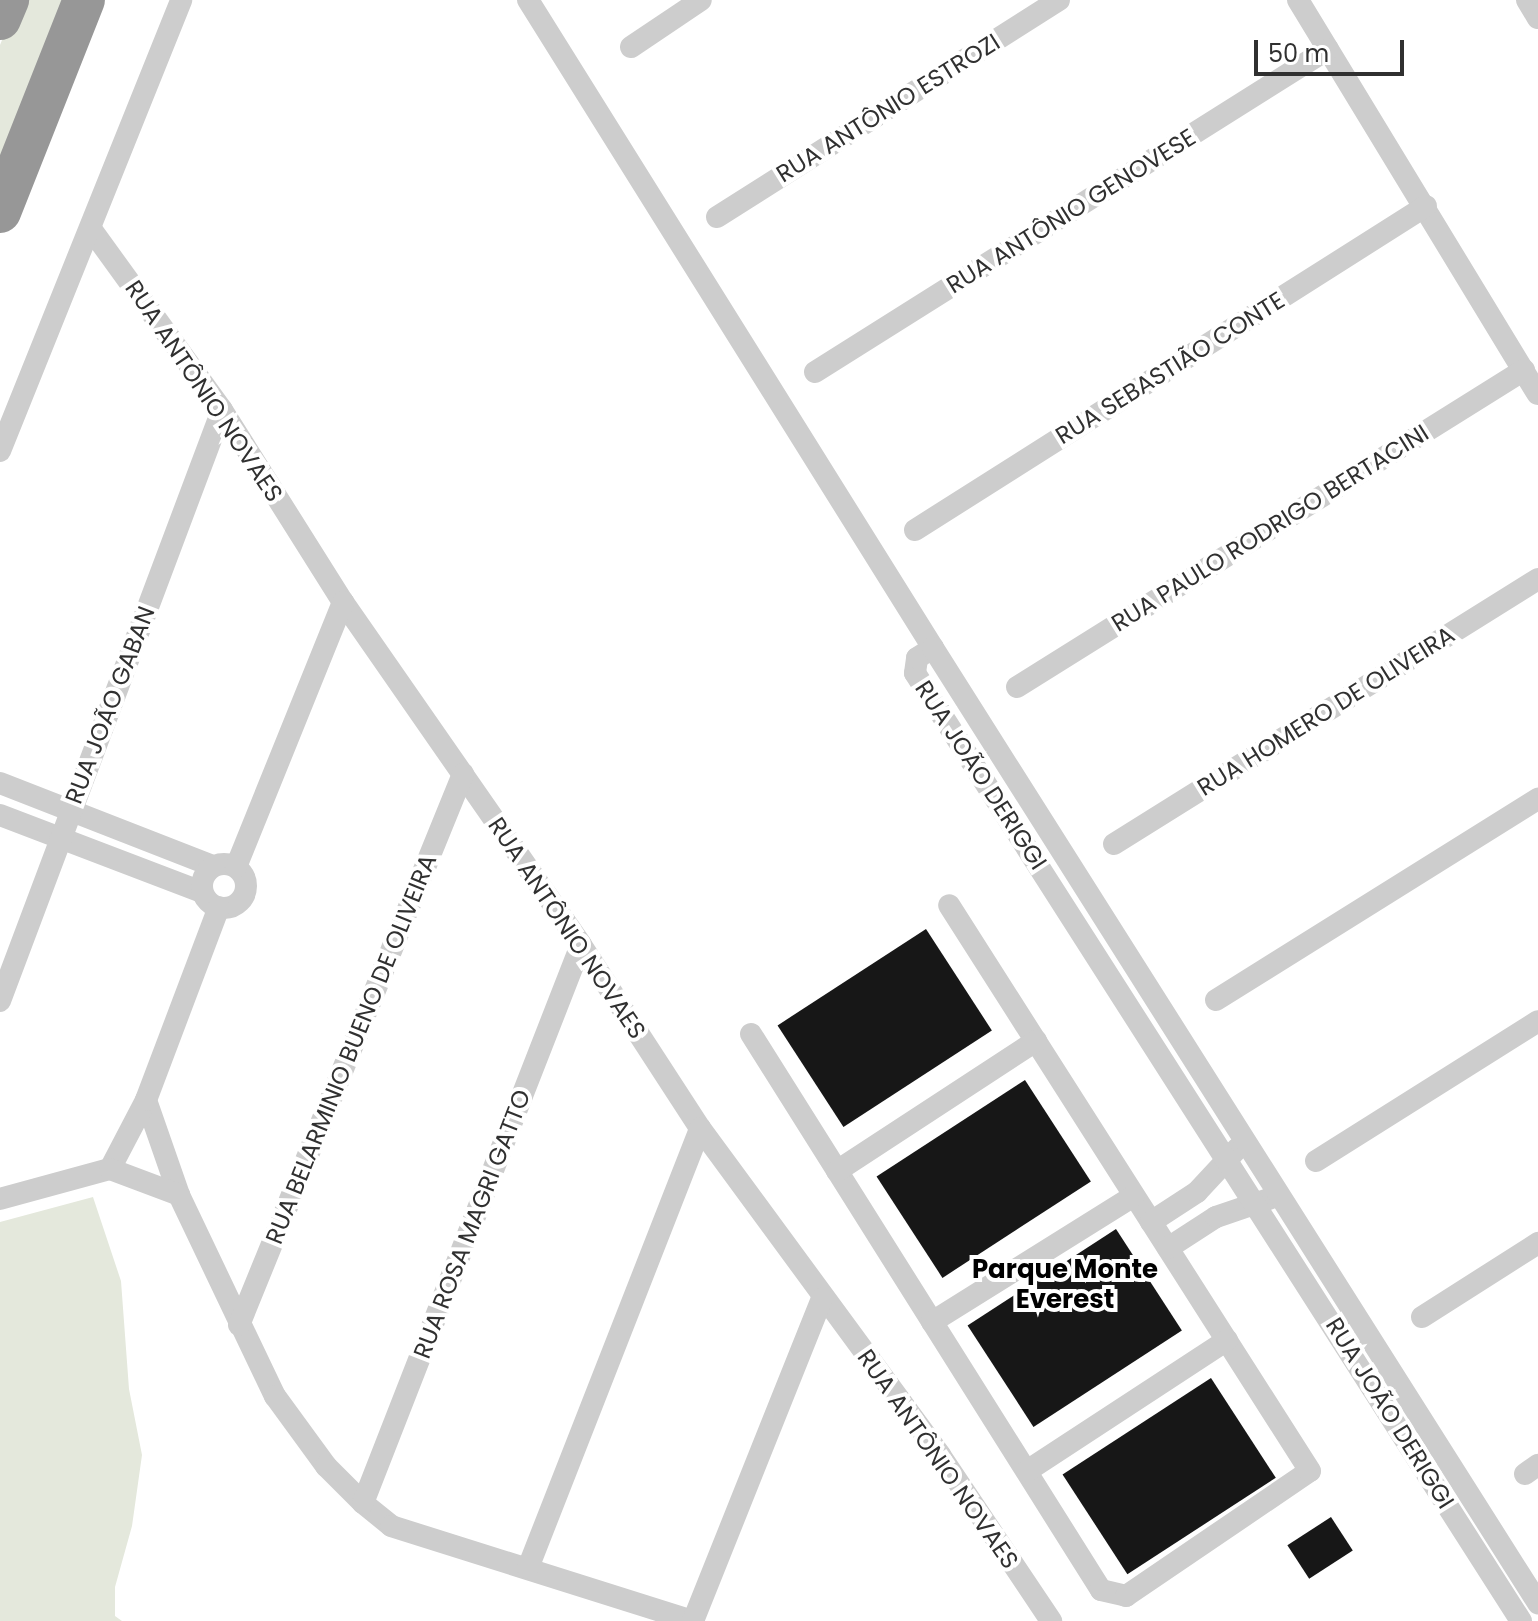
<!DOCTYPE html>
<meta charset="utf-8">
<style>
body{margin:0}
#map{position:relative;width:1538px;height:1621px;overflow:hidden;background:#fff;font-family:Poppins,sans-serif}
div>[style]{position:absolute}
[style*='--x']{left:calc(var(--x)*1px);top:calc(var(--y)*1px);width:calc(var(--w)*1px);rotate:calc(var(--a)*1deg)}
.green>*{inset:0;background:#e4e8dc}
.building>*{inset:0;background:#171717;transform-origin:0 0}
.street>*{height:22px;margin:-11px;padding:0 11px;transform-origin:11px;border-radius:11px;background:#cdcdcd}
.street>.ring{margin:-11px;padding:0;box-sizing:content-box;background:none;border:22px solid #cdcdcd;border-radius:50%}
.highway>*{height:42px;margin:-21px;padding:0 21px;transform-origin:21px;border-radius:21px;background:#979797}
span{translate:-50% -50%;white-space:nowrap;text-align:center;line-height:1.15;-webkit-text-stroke:8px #fff;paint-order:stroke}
.street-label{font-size:24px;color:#303030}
.neighbourhood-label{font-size:26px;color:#000;font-weight:700}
.scale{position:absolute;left:1254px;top:40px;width:150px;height:36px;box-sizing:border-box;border:4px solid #303030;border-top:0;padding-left:10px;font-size:24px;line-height:28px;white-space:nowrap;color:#303030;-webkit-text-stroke:6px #fff;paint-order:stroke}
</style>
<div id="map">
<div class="green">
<i style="clip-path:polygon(18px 0,65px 0,0 165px,0 45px)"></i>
<i style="clip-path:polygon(93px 1197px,121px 1281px,129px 1389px,142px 1455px,132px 1526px,115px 1587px,115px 1616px,122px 1621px,0 1621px,0 1222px)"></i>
</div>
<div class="building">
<i style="left:926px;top:929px;width:121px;height:177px;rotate:57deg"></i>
<i style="left:1025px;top:1080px;width:121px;height:177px;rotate:57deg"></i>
<i style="left:1116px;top:1229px;width:121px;height:177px;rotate:57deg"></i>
<i style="left:1211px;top:1378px;width:119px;height:177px;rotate:57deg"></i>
<i style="left:1331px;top:1517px;width:40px;height:52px;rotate:57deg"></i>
</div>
<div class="street">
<i style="--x:528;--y:0;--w:764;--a:57.99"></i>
<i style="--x:1298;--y:0;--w:461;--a:58.7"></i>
<i style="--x:1527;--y:0;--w:21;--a:59"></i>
<i style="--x:631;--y:47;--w:84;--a:-33.9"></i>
<i style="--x:717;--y:217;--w:405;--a:-32.4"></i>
<i style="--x:91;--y:229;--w:223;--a:54.1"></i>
<i style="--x:222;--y:410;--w:227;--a:57.8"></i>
<i style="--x:343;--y:602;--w:417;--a:55.2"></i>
<i style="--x:581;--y:945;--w:218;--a:57"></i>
<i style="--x:700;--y:1128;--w:406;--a:53.7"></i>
<i style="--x:940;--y:1455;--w:200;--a:56.2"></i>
<i style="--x:815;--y:372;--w:606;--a:-32.2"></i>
<i style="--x:0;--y:451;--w:486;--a:-68.1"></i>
<i style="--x:915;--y:530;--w:605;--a:-32.38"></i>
<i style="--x:1017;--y:687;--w:598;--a:-32.02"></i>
<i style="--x:0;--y:783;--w:229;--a:21.3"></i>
<i style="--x:0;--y:815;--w:216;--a:20.9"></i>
<i style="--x:1114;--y:844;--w:500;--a:-32.01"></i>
<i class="ring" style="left:202px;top:864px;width:22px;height:22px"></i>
<i style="--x:236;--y:867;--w:286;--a:-68"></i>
<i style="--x:1216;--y:1000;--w:380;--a:-32"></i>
<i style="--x:0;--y:1001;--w:631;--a:-69.41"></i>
<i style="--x:751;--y:1034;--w:657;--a:57.81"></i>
<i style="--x:1101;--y:1590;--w:26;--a:13"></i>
<i style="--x:1126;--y:1596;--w:222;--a:-34.2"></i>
<i style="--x:1310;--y:1471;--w:671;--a:-122.53"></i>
<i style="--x:146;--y:1100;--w:101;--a:70.8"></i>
<i style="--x:179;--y:1195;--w:223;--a:64.5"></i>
<i style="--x:275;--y:1396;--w:87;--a:53.9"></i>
<i style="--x:326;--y:1466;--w:52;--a:45"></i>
<i style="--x:363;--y:1503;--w:36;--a:39"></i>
<i style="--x:391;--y:1526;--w:317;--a:17.5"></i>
<i style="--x:1316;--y:1161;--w:262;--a:-32.2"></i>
<i style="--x:110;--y:1169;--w:78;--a:-62.4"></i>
<i style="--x:146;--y:1100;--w:206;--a:-69.3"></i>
<i style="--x:837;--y:1171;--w:238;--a:-33.2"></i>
<i style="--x:0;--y:1199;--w:114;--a:-15.3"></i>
<i style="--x:110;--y:1169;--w:74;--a:20.6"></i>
<i style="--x:1151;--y:1222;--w:55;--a:-33.1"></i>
<i style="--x:1197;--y:1192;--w:60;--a:-47"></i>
<i style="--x:1168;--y:1248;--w:57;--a:-32.9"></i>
<i style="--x:1216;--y:1217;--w:56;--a:-18.8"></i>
<i style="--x:1422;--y:1317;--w:138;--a:-32.5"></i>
<i style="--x:932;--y:1322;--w:238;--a:-32"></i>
<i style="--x:239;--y:1325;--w:595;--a:-67.88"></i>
<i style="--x:1027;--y:1471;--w:239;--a:-33.2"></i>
<i style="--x:1525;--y:1474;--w:16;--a:-35"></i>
<i style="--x:363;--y:1503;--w:599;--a:-68.66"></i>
<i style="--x:528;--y:1568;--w:472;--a:-68.6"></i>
<i style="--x:693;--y:1621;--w:347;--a:-68.2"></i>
<i style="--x:1521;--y:1621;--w:1125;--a:-122.59"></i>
<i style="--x:915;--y:673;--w:15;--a:-82"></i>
<i style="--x:917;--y:658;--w:19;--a:-32"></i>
<i style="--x:933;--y:648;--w:1131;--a:57.65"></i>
</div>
<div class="highway">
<i style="--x:0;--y:19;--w:21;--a:-67"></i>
<i style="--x:0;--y:212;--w:228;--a:-68.4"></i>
</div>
<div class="street-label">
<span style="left:888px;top:108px;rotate:-32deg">RUA ANTÔNIO ESTROZI</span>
<span style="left:1071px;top:211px;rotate:-32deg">RUA ANTÔNIO GENOVESE</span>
<span style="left:1170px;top:368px;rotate:-32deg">RUA SEBASTIÃO CONTE</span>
<span style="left:204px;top:391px;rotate:56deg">RUA ANTÔNIO NOVAES</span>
<span style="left:1270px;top:528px;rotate:-32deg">RUA PAULO RODRIGO BERTACINI</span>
<span style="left:110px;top:705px;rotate:-69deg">RUA JOÃO GABAN</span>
<span style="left:1326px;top:711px;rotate:-32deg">RUA HOMERO DE OLIVEIRA</span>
<span style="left:981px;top:775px;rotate:57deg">RUA JOÃO DERIGGI</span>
<span style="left:567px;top:928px;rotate:56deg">RUA ANTÔNIO NOVAES</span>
<span style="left:351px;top:1049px;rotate:-68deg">RUA BELARMINIO BUENO DE OLIVEIRA</span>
<span style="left:472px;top:1224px;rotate:-69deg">RUA ROSA MAGRI GATTO</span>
<span style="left:1390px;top:1413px;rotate:58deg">RUA JOÃO DERIGGI</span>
<span style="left:938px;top:1459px;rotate:55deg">RUA ANTÔNIO NOVAES</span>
</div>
<div class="neighbourhood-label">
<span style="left:1065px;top:1285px">Parque Monte<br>Everest</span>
</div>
<div class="scale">50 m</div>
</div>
